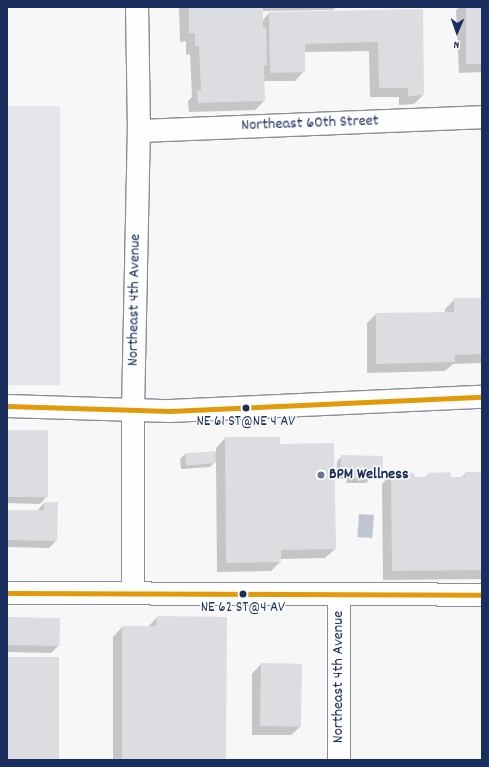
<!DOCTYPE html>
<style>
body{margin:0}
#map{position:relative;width:489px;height:767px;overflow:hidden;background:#f7f7f8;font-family:Dekko,sans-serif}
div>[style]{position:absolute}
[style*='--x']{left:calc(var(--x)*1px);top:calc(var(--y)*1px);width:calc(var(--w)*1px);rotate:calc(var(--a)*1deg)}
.green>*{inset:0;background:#e5e6ec;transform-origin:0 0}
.water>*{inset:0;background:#c0c5d2;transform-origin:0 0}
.shadow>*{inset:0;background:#0003}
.building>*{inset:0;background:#dcdde0;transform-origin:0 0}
.roads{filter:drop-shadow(1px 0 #8a8e97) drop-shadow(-1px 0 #8a8e97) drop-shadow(0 1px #8a8e97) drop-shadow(0 -1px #8a8e97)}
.minor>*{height:22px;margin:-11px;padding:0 11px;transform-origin:11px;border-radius:11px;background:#fefefe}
.major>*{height:22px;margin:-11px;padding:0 11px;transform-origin:11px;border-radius:11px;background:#fefefe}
.bus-1>*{height:5px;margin:-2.5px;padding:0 2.5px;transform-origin:2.5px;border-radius:2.5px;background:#e19a09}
.dots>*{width:11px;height:11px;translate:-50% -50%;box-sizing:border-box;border:2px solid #fff;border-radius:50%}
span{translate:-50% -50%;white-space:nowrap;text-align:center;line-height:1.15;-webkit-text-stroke:3px #fff;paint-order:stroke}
.bus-label{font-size:15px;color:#1b2f5e}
.street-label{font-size:16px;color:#1b2f5e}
.poi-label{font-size:16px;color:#1b2f5e;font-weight:700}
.left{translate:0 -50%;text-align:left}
.frame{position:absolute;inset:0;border:8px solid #1b2f5e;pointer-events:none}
.north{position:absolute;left:437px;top:12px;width:40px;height:40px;-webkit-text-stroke:3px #fff;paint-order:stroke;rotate:182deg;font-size:11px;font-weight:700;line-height:16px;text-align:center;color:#1b2f5e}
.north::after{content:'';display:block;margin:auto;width:14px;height:18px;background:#1b2f5e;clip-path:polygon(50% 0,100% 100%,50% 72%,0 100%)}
</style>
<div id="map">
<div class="green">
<i style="left:7px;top:106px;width:53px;height:279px"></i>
</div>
<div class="water">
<i style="left:359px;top:514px;width:15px;height:23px;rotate:4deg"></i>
</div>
<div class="shadow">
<i style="clip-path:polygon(179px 7px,336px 7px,333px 10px,262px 11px,262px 21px,269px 13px,422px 10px,423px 95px,414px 104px,399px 105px,399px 97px,370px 97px,369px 51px,304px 52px,304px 71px,295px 81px,264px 81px,264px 101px,255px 110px,189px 112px,188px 101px,192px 97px,190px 54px,186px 55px,186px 41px,180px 42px)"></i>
<i style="clip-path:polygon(460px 7px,482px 7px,482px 72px,459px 73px,456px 10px)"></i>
<i style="clip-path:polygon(455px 299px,482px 299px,482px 363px,453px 364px,445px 371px,367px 373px,367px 323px,376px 314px,445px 313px,445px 309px)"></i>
<i style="clip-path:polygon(7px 431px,47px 496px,40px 504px,7px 503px)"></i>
<i style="clip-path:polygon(225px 438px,279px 445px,335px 549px,325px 558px,280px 559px,280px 562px,271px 571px,217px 572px,216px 461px,210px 467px,181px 469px,180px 459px,185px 454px,216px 452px,216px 448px)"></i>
<i style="clip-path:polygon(342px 456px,382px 457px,381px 473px,379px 475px,371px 475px,371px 478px,366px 483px,346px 483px,347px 479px,336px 479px,337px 461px)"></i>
<i style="clip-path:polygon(466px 473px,482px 473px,482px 579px,383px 580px,382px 484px,391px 474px,424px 478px,429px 474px,450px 478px,461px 478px)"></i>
<i style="clip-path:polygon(44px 503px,57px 503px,56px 541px,49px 548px,7px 547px,7px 511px,37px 511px)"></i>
<i style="clip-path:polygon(157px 617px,225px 760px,113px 760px,113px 637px,122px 627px,148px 627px)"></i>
<i style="clip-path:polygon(7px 618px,58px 646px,51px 653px,7px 652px)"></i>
<i style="clip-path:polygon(261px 664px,301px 726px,291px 735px,252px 735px,252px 674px)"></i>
</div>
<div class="building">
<i style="clip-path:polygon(189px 7px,263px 7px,263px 28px,266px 28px,267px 66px,264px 65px,265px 101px,198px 103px,197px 90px,201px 90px,199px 46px,195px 46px,195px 33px,189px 33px)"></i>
<i style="left:466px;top:7px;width:16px;height:57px"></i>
<i style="clip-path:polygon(423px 9px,424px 95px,408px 96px,408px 88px,379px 88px,378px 42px,305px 44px,305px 72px,270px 73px,269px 12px)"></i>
<i style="clip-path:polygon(454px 298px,482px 298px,482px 354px,455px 355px,455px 362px,376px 364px,376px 313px,454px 312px)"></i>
<i style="left:7px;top:430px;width:41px;height:67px"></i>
<i style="clip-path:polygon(225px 437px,280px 437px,280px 444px,334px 443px,336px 549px,281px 550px,281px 562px,226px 563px)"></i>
<i style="left:215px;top:451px;width:12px;height:30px;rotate:85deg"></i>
<i style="clip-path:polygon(341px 455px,383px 456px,382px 473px,372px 473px,372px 479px,351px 478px,351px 474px,341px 474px)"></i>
<i style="clip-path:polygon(451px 472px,451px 477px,465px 477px,465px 472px,482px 472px,482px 570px,392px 571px,391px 473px,414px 473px,415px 477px,428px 477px,428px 473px)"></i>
<i style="clip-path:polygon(44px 502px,58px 502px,57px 541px,7px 540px,7px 510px,44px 510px)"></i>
<i style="clip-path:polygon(157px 616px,227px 617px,226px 760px,122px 760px,122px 626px,156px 626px)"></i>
<i style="left:7px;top:617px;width:53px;height:28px;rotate:1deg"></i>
<i style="left:7px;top:657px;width:52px;height:103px"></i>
<i style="left:261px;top:663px;width:41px;height:63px;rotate:1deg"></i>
</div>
<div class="roads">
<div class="minor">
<i style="--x:139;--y:131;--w:343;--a:-2.3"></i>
<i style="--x:133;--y:593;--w:182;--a:-90"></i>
<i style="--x:133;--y:411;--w:280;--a:-88.8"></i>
<i style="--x:139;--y:131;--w:124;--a:-90.9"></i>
<i style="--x:339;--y:760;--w:166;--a:-90"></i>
</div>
<div class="major">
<i style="--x:7;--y:406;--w:163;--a:1.8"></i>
<i style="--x:170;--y:411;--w:312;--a:-2.6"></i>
<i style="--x:7;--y:593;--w:475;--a:0.2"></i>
</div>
</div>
<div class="bus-1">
<i style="--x:7;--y:406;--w:163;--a:1.8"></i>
<i style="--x:170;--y:411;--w:312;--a:-2.6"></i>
<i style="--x:7;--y:593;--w:475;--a:0.2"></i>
</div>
<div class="dots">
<i style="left:246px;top:408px;background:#1b2f5e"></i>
<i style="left:321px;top:475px;background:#687594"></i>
<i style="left:243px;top:594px;background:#1b2f5e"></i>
</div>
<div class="bus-label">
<span style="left:246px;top:423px">NE 61 ST@NE 4 AV</span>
<span style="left:243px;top:609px">NE 62 ST@4 AV</span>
</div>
<div class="street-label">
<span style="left:310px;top:124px;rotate:-2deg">Northeast 60th Street</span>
<span style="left:135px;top:300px;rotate:-89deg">Northeast 4th Avenue</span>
<span style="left:339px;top:677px;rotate:-90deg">Northeast 4th Avenue</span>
</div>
<div class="poi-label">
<span class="left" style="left:329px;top:475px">BPM Wellness</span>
</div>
<div class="frame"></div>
<div class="north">N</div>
</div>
